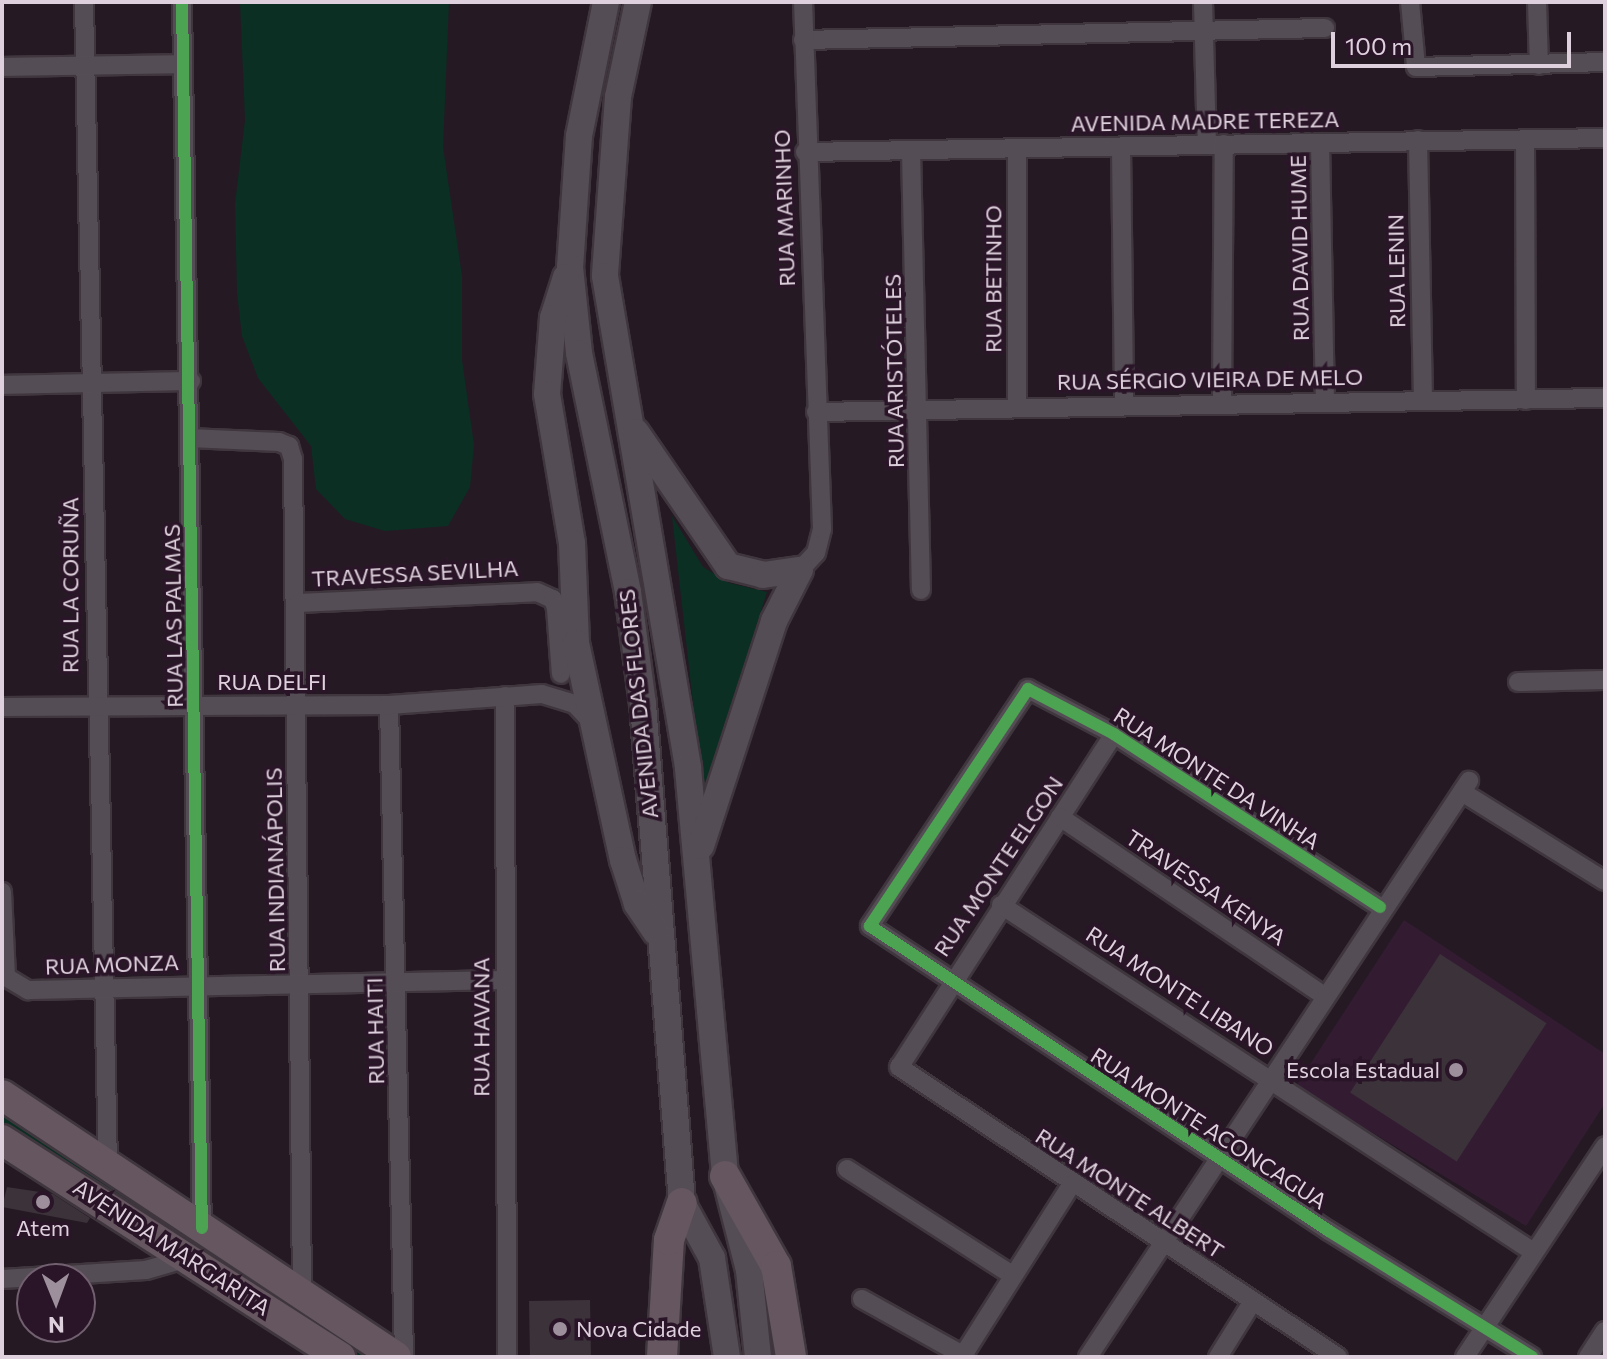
<!DOCTYPE html>
<meta charset="utf-8">
<style>
body{margin:0}
#map{position:relative;width:1607px;height:1359px;overflow:hidden;background:#251a24;font-family:Commissioner,sans-serif}
div>[style]{position:absolute}
[style*='--x']{left:calc(var(--x)*1px);top:calc(var(--y)*1px);width:calc(var(--w)*1px);rotate:calc(var(--a)*1deg)}
.built>*{inset:0;background:#331c32}
.green>*{inset:0;background:#0b2f22}
.building>*{inset:0;background:#3c323a;transform-origin:0 0}
.roads{filter:drop-shadow(2px 0 #3f363e) drop-shadow(-2px 0 #3f363e) drop-shadow(0 2px #3f363e) drop-shadow(0 -2px #3f363e)}
.street>*{height:18px;margin:-9px;padding:0 9px;transform-origin:9px;border-radius:9px;background:#554d55}
.secondary>*{height:26px;margin:-13px;padding:0 13px;transform-origin:13px;border-radius:13px;background:#554d55}
.primary>*{height:30px;margin:-15px;padding:0 15px;transform-origin:15px;border-radius:15px;background:#655660}
.cycleway>*{height:12px;margin:-6px;padding:0 6px;transform-origin:6px;border-radius:6px;background:#4ca352}
.dots>*{width:22px;height:22px;translate:-50% -50%;box-sizing:border-box;border:4px solid #2a1528;border-radius:50%}
span{translate:-50% -50%;white-space:nowrap;text-align:center;line-height:1.15;-webkit-text-stroke:7px #2a1528;paint-order:stroke}
.street-label{font-size:22px;color:#ded0dc}
.poi-label{font-size:22px;color:#ded0dc}
.right{translate:-100% -50%;text-align:right}
.left{translate:0 -50%;text-align:left}
.frame{position:absolute;inset:0;border:4px solid #ded0dc;pointer-events:none}
.north{position:absolute;left:16px;top:1263px;width:80px;height:80px;box-sizing:border-box;background:#2a1528;border:2px solid #726070;border-radius:50%;rotate:179deg;font-size:22px;font-weight:700;line-height:32px;text-align:center;color:#ded0dc}
.north::after{content:'';display:block;margin:auto;width:28px;height:36px;background:#9d909c;clip-path:polygon(50% 0,100% 100%,50% 72%,0 100%)}
.scale{position:absolute;left:1331px;top:32px;width:240px;height:36px;box-sizing:border-box;border:4px solid #ded0dc;border-top:0;padding-left:10px;font-size:24px;line-height:28px;white-space:nowrap;color:#ded0dc;-webkit-text-stroke:6px #2a1528;paint-order:stroke}
</style>
<div id="map">
<div class="built">
<i style="clip-path:polygon(1404px 920px,1605px 1054px,1605px 1103px,1526px 1226px,1296px 1086px)"></i>
</div>
<div class="green">
<i style="clip-path:polygon(240px 2px,449px 2px,443px 147px,462px 276px,462px 360px,474px 445px,470px 487px,448px 526px,385px 531px,345px 519px,316px 489px,311px 446px,258px 378px,242px 336px,237px 293px,235px 204px,245px 120px)"></i>
<i style="clip-path:polygon(672px 516px,703px 567px,729px 583px,767px 592px,703px 792px)"></i>
<i style="clip-path:polygon(2px 1108px,383px 1357px,360px 1357px,2px 1126px)"></i>
</div>
<div class="building">
<i style="left:1440px;top:954px;width:127px;height:165px;rotate:33deg"></i>
<i style="clip-path:polygon(7px 1187px,53px 1194px,90px 1218px,87px 1223px,2px 1207px)"></i>
<i style="left:590px;top:1300px;width:57px;height:61px;rotate:89deg"></i>
</div>
<div class="roads">
<div class="street">
<i style="--x:84;--y:2;--w:1166;--a:88.82"></i>
<i style="--x:182;--y:2;--w:1226;--a:89.07"></i>
<i style="--x:1203;--y:2;--w:143;--a:88.4"></i>
<i style="--x:1410;--y:2;--w:65;--a:84.7"></i>
<i style="--x:1416;--y:67;--w:189;--a:-1.5"></i>
<i style="--x:1537;--y:2;--w:63;--a:88.2"></i>
<i style="--x:803;--y:40;--w:522;--a:-1.32"></i>
<i style="--x:2;--y:67;--w:181;--a:-0.9"></i>
<i style="--x:1525;--y:139;--w:261;--a:89.8"></i>
<i style="--x:1418;--y:140;--w:260;--a:88.9"></i>
<i style="--x:1320;--y:143;--w:256;--a:88.9"></i>
<i style="--x:1121;--y:147;--w:258;--a:89.3"></i>
<i style="--x:911;--y:151;--w:439;--a:88.7"></i>
<i style="--x:805;--y:152;--w:800;--a:-1"></i>
<i style="--x:2;--y:385;--w:189;--a:-1.2"></i>
<i style="--x:1222;--y:401;--w:257;--a:-89.6"></i>
<i style="--x:1017;--y:407;--w:257;--a:-90"></i>
<i style="--x:816;--y:412;--w:789;--a:-1.02"></i>
<i style="--x:189;--y:438;--w:90;--a:2.5"></i>
<i style="--x:279;--y:442;--w:11;--a:22"></i>
<i style="--x:289;--y:446;--w:14;--a:73"></i>
<i style="--x:293;--y:459;--w:836;--a:89.38"></i>
<i style="--x:800;--y:570;--w:23;--a:-47"></i>
<i style="--x:816;--y:553;--w:25;--a:-76"></i>
<i style="--x:822;--y:529;--w:527;--a:-92.06"></i>
<i style="--x:298;--y:603;--w:239;--a:-2.6"></i>
<i style="--x:537;--y:592;--w:17;--a:24"></i>
<i style="--x:553;--y:599;--w:9;--a:72"></i>
<i style="--x:556;--y:608;--w:66;--a:85.7"></i>
<i style="--x:1518;--y:682;--w:87;--a:-1.3"></i>
<i style="--x:505;--y:696;--w:661;--a:89.83"></i>
<i style="--x:389;--y:705;--w:652;--a:88.68"></i>
<i style="--x:2;--y:707;--w:387;--a:-0.3"></i>
<i style="--x:389;--y:705;--w:153;--a:-4.1"></i>
<i style="--x:542;--y:694;--w:34;--a:17"></i>
<i style="--x:575;--y:704;--w:23;--a:47"></i>
<i style="--x:1114;--y:734;--w:396;--a:122.8"></i>
<i style="--x:899;--y:1067;--w:526;--a:33.45"></i>
<i style="--x:1462;--y:792;--w:168;--a:31.9"></i>
<i style="--x:1060;--y:817;--w:319;--a:34.1"></i>
<i style="--x:2;--y:892;--w:85;--a:87.3"></i>
<i style="--x:6;--y:977;--w:26;--a:31"></i>
<i style="--x:28;--y:990;--w:477;--a:-1.2"></i>
<i style="--x:1001;--y:905;--w:634;--a:33.09"></i>
<i style="--x:1380;--y:907;--w:317;--a:-147"></i>
<i style="--x:1114;--y:734;--w:97;--a:-152.4"></i>
<i style="--x:1028;--y:689;--w:285;--a:123.7"></i>
<i style="--x:870;--y:926;--w:551;--a:33.6"></i>
<i style="--x:1329;--y:1231;--w:239;--a:31.8"></i>
<i style="--x:847;--y:1169;--w:196;--a:32.7"></i>
<i style="--x:2;--y:1279;--w:144;--a:-3.6"></i>
<i style="--x:146;--y:1270;--w:44;--a:-15.9"></i>
<i style="--x:862;--y:1299;--w:119;--a:29.1"></i>
<i style="--x:962;--y:1357;--w:204;--a:-57.6"></i>
<i style="--x:1088;--y:1357;--w:691;--a:-56.52"></i>
<i style="--x:1218;--y:1357;--w:66;--a:-58"></i>
<i style="--x:1465;--y:1357;--w:253;--a:-56.4"></i>
<i style="--x:1588;--y:1357;--w:31;--a:-57"></i>
</div>
<div class="secondary">
<i style="--x:606;--y:2;--w:137;--a:101.4"></i>
<i style="--x:579;--y:136;--w:131;--a:93.9"></i>
<i style="--x:570;--y:267;--w:86;--a:84"></i>
<i style="--x:579;--y:353;--w:244;--a:78.4"></i>
<i style="--x:628;--y:592;--w:113;--a:82.4"></i>
<i style="--x:643;--y:704;--w:501;--a:85.53"></i>
<i style="--x:682;--y:1203;--w:63;--a:61.4"></i>
<i style="--x:712;--y:1258;--w:100;--a:81.4"></i>
<i style="--x:638;--y:2;--w:97;--a:101.9"></i>
<i style="--x:618;--y:97;--w:179;--a:94.2"></i>
<i style="--x:605;--y:276;--w:499;--a:80.4"></i>
<i style="--x:688;--y:768;--w:410;--a:84.8"></i>
<i style="--x:725;--y:1176;--w:97;--a:75.7"></i>
<i style="--x:749;--y:1270;--w:87;--a:84.1"></i>
<i style="--x:566;--y:277;--w:43;--a:107.6"></i>
<i style="--x:553;--y:318;--w:76;--a:94.5"></i>
<i style="--x:547;--y:394;--w:151;--a:80.5"></i>
<i style="--x:572;--y:543;--w:100;--a:87.7"></i>
<i style="--x:576;--y:643;--w:222;--a:77.8"></i>
<i style="--x:623;--y:860;--w:46;--a:72.3"></i>
<i style="--x:637;--y:904;--w:34;--a:56"></i>
<i style="--x:636;--y:432;--w:163;--a:55.5"></i>
<i style="--x:728;--y:566;--w:36;--a:14"></i>
<i style="--x:763;--y:575;--w:37;--a:-8"></i>
<i style="--x:701;--y:846;--w:237;--a:-72"></i>
<i style="--x:774;--y:621;--w:57;--a:-63"></i>
</div>
<div class="primary">
<i style="--x:2;--y:1095;--w:473;--a:33.6"></i>
<i style="--x:2;--y:1140;--w:402;--a:32.7"></i>
<i style="--x:725;--y:1176;--w:103;--a:60.5"></i>
<i style="--x:776;--y:1266;--w:92;--a:80.6"></i>
<i style="--x:662;--y:1357;--w:117;--a:-86.6"></i>
<i style="--x:669;--y:1240;--w:39;--a:-71"></i>
</div>
</div>
<div class="cycleway">
<i style="--x:182;--y:2;--w:1226;--a:89.07"></i>
<i style="--x:1380;--y:907;--w:317;--a:-147"></i>
<i style="--x:1114;--y:734;--w:97;--a:-152.4"></i>
<i style="--x:1028;--y:689;--w:285;--a:123.7"></i>
<i style="--x:870;--y:926;--w:551;--a:33.6"></i>
<i style="--x:1329;--y:1231;--w:239;--a:31.8"></i>
</div>
<div class="dots">
<i style="left:1456px;top:1070px;background:#9d909c"></i>
<i style="left:43px;top:1202px;background:#9d909c"></i>
<i style="left:560px;top:1329px;background:#9d909c"></i>
</div>
<div class="street-label">
<span style="left:1205px;top:121px;rotate:-1deg">AVENIDA MADRE TEREZA</span>
<span style="left:784px;top:208px;rotate:-92deg">RUA MARINHO</span>
<span style="left:1299px;top:248px;rotate:-91deg">RUA DAVID HUME</span>
<span style="left:1396px;top:271px;rotate:-91deg">RUA LENIN</span>
<span style="left:993px;top:279px;rotate:-90deg">RUA BETINHO</span>
<span style="left:894px;top:371px;rotate:-91deg">RUA ARISTÓTELES</span>
<span style="left:1210px;top:379px;rotate:-1deg">RUA SÉRGIO VIEIRA DE MELO</span>
<span style="left:415px;top:573px;rotate:-3deg">TRAVESSA SEVILHA</span>
<span style="left:70px;top:585px;rotate:-90deg">RUA LA CORUÑA</span>
<span style="left:173px;top:616px;rotate:-91deg">RUA LAS PALMAS</span>
<span style="left:272px;top:682px">RUA DELFI</span>
<span style="left:638px;top:704px;rotate:-96deg">AVENIDA DAS FLORES</span>
<span style="left:1217px;top:778px;rotate:33deg">RUA MONTE DA VINHA</span>
<span style="left:998px;top:866px;rotate:-56deg">RUA MONTE ELGON</span>
<span style="left:275px;top:870px;rotate:-91deg">RUA INDIANÁPOLIS</span>
<span style="left:1206px;top:887px;rotate:34deg">TRAVESSA KENYA</span>
<span style="left:112px;top:964px;rotate:-2deg">RUA MONZA</span>
<span style="left:1180px;top:991px;rotate:33deg">RUA MONTE LIBANO</span>
<span style="left:481px;top:1027px;rotate:-90deg">RUA HAVANA</span>
<span style="left:375px;top:1031px;rotate:-91deg">RUA HAITI</span>
<span style="left:1209px;top:1128px;rotate:33deg">RUA MONTE ACONCAGUA</span>
<span style="left:1130px;top:1193px;rotate:33deg">RUA MONTE ALBERT</span>
<span style="left:172px;top:1247px;rotate:33deg">AVENIDA MARGARITA</span>
</div>
<div class="poi-label">
<span class="right" style="left:1440px;top:1070px">Escola Estadual</span>
<span style="left:43px;top:1228px">Atem</span>
<span class="left" style="left:576px;top:1329px">Nova Cidade</span>
</div>
<div class="frame"></div>
<div class="north">N</div>
<div class="scale">100 m</div>
</div>
